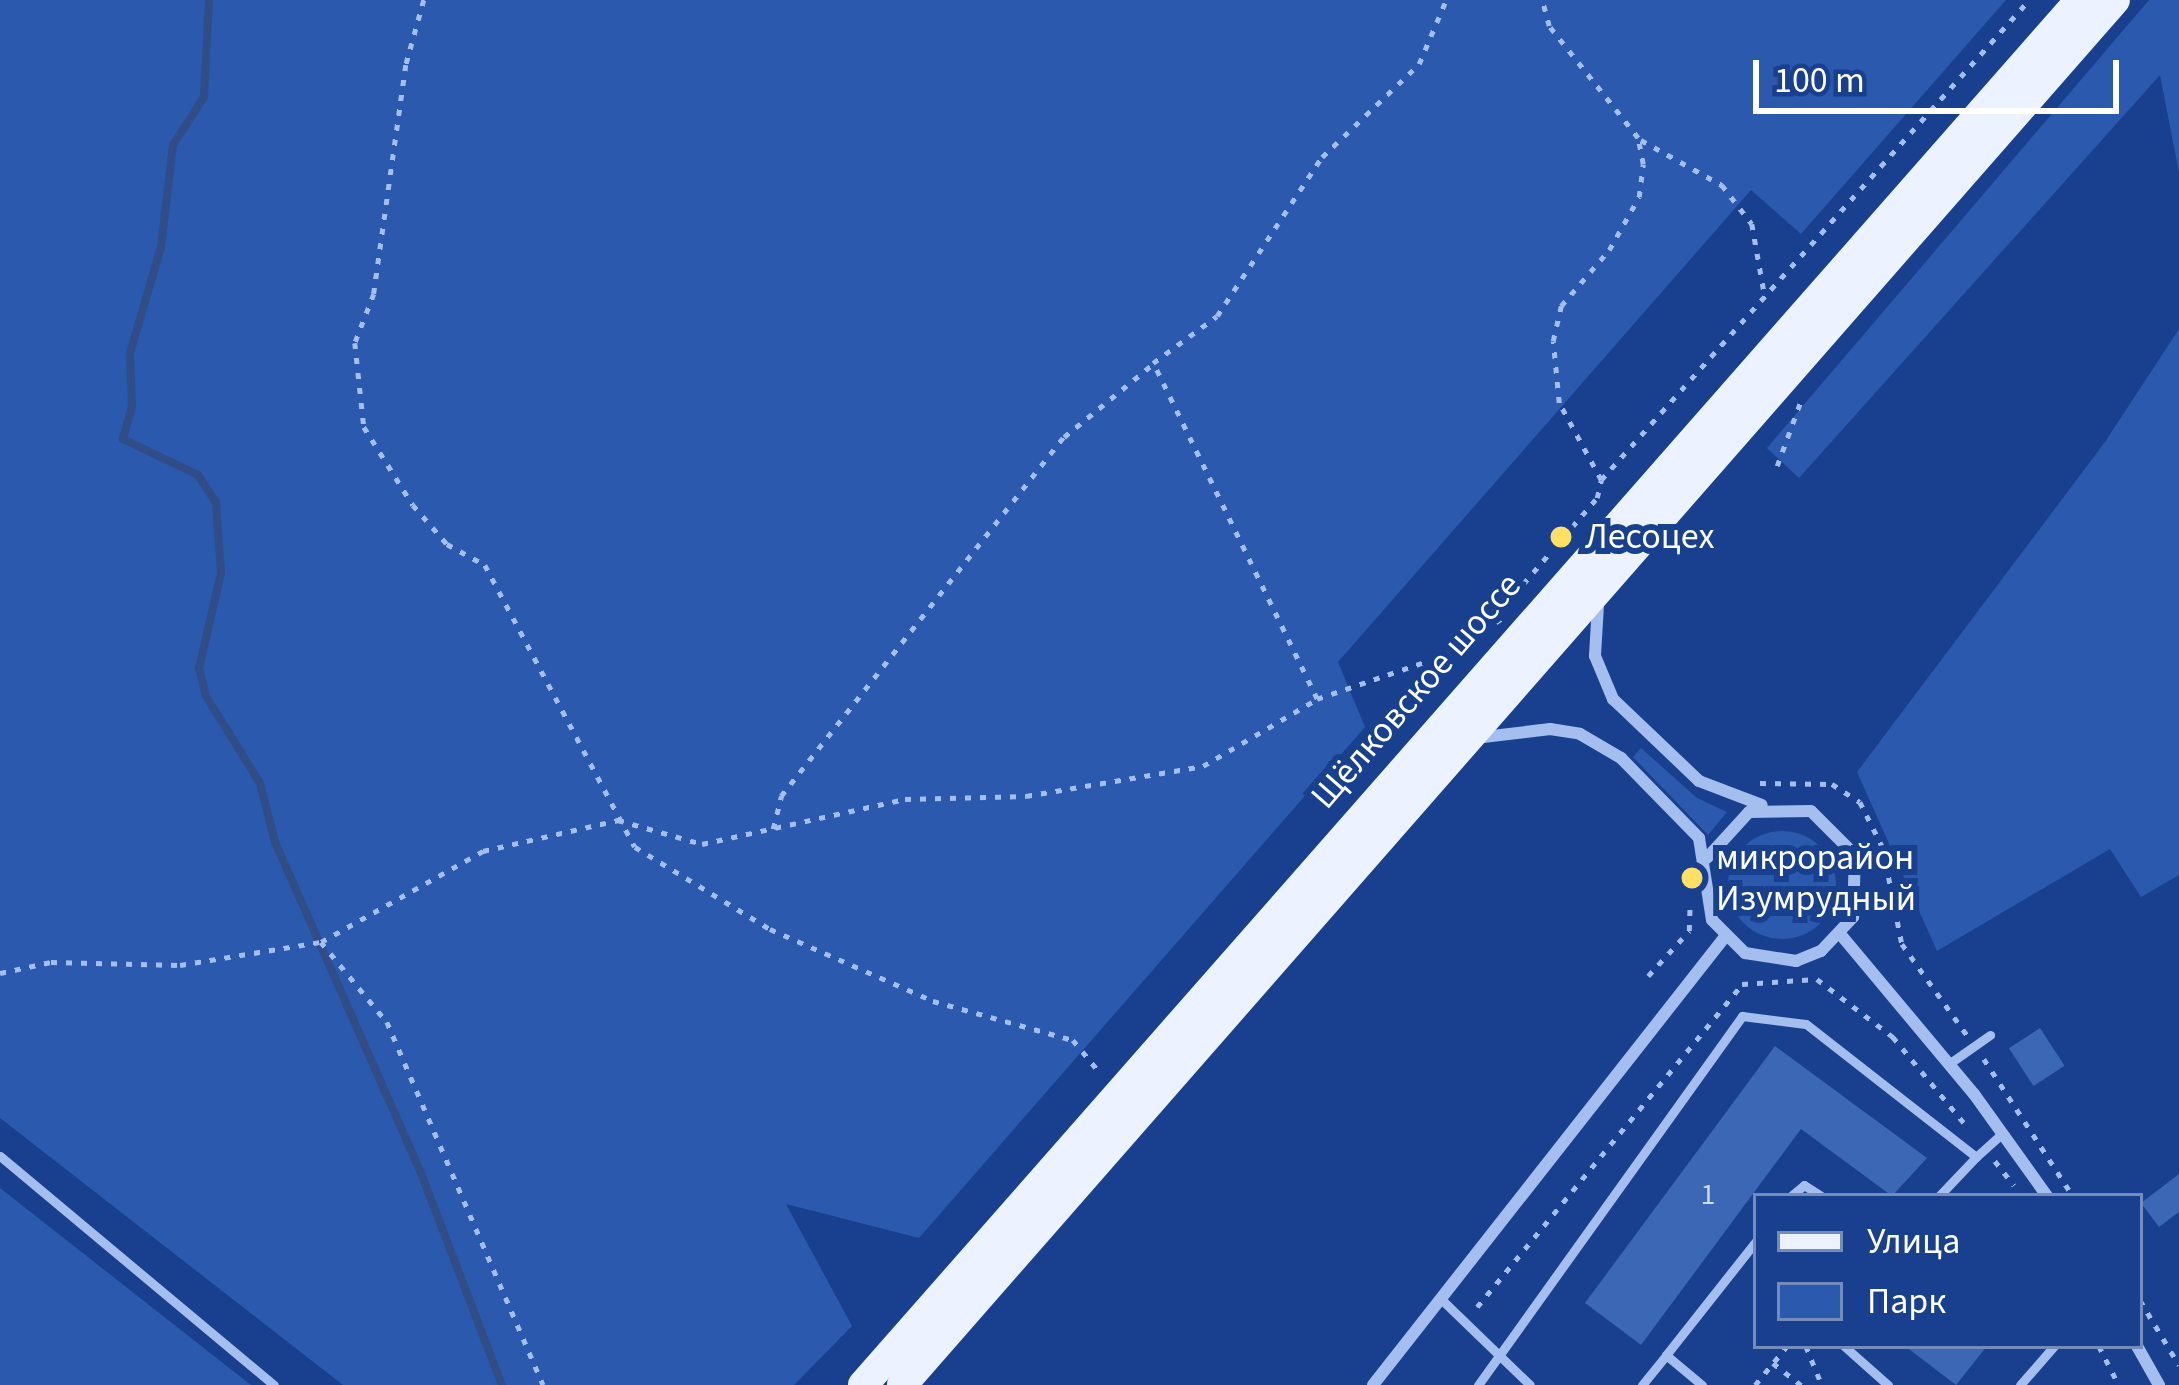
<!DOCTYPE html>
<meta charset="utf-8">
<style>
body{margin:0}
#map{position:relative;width:2179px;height:1385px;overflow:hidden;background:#18408e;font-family:"Source Sans 3",sans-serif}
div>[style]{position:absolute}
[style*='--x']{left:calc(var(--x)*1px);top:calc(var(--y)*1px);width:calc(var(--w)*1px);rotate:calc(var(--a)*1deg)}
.green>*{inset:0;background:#2b59ad}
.round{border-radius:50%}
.stream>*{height:8px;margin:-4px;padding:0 4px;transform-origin:4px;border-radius:4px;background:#304d88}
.building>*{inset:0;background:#3c67b5;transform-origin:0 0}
.path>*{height:4.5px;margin-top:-2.25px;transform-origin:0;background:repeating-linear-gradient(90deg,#a4bfef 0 6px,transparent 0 15px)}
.service>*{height:9px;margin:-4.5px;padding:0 4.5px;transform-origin:4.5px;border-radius:4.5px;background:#a4bfef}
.minor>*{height:12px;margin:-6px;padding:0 6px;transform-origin:6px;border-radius:6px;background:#a4bfef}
.primary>*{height:30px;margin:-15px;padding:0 15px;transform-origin:15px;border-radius:15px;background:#ecf2ff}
.dots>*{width:33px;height:33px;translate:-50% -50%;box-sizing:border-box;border:6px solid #18408e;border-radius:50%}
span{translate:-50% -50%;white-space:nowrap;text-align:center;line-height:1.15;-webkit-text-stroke:12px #18408e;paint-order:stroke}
.number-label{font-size:30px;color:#ced9ec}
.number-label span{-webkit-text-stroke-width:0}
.poi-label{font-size:36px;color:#fff}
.left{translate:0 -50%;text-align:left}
.street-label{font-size:36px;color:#fff}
.legend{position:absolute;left:1753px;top:1193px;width:390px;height:156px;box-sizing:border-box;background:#18408e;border:3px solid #748cbb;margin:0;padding:15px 21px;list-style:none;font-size:36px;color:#fff}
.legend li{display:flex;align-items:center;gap:24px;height:60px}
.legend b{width:60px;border:3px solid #748cbb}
.scale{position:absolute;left:1753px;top:60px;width:366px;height:54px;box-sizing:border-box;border:6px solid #fff;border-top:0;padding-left:15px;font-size:36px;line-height:42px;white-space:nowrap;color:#fff;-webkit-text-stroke:9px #18408e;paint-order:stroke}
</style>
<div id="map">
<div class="green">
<i style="clip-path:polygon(0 0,2006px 0,1801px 234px,1751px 190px,1338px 662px,1365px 727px,919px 1238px,786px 1204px,852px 1326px,794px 1385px,343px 1385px,0 1118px)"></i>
<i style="clip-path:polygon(2149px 0,2179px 0,2179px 173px,2160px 75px,1799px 478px,1767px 448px)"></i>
<i style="clip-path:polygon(2179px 329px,2179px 875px,2141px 897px,2110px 849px,1937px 951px,1857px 772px,2105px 442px)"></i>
<i style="clip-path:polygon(1641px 748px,1697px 798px,1727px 812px,1708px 835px,1633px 757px)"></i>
<i class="round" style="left:1728px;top:831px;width:108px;height:108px"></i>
<i style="clip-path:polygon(0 1188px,251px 1385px,0 1385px)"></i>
</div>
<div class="stream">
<i style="--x:209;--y:0;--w:97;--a:93"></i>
<i style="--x:204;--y:97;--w:57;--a:122.9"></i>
<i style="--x:173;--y:145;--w:103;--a:96.7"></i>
<i style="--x:161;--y:247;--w:110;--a:106.3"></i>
<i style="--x:130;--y:353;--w:54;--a:87.9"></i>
<i style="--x:132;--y:407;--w:33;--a:106"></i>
<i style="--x:123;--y:439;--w:83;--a:25.6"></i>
<i style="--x:198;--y:475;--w:33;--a:57"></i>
<i style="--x:216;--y:503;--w:70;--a:85.9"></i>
<i style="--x:221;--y:573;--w:98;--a:103"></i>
<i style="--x:199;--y:668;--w:29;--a:76"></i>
<i style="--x:206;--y:696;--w:102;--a:58.2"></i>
<i style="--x:260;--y:783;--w:61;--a:75.7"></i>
<i style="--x:275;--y:842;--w:362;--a:66.2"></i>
<i style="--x:421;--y:1173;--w:227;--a:69.1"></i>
</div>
<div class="building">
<i style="left:2040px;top:1028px;width:45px;height:37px;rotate:57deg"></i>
<i style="clip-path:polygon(1775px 1046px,1927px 1158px,1892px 1196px,1801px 1129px,1641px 1345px,1585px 1303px)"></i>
<i style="clip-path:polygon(2179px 1174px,2179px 1212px,2159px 1227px,2141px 1203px)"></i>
<i style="clip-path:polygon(1905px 1346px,1987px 1346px,1956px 1385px)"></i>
</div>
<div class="path">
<i style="--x:424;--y:0;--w:67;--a:105.5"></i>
<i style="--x:406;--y:65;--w:231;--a:98"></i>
<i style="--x:374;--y:294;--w:53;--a:111.2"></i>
<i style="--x:355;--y:343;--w:84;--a:83.9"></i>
<i style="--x:364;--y:427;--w:92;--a:57.9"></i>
<i style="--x:413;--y:505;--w:52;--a:48.9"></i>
<i style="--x:447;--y:544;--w:43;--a:28.9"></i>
<i style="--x:485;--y:565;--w:319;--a:62"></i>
<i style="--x:635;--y:847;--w:158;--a:31.3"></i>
<i style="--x:770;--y:929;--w:178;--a:23.8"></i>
<i style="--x:933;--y:1001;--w:145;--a:15.6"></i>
<i style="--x:1073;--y:1040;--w:44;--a:50.5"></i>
<i style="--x:1641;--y:140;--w:93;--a:29.1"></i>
<i style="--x:1722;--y:185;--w:49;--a:52.4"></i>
<i style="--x:1752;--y:224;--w:74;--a:79.9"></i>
<i style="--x:1777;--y:466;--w:67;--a:-69.9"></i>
<i style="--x:1601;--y:480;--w:643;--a:-48.28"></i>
<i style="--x:1494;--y:618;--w:158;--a:-49.4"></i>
<i style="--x:1597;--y:498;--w:18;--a:-77"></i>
<i style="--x:1601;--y:480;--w:88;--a:-118.6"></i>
<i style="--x:1559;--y:403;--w:62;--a:-95.5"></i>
<i style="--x:1553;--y:341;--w:36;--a:-77"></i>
<i style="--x:1561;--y:306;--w:74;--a:-49.4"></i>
<i style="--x:1609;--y:250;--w:61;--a:-60.5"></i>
<i style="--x:1639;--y:197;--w:33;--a:-83"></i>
<i style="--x:1643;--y:164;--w:26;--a:-101"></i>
<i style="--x:1638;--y:138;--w:143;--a:-128.5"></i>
<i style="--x:1549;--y:26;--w:27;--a:-105"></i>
<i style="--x:1317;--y:699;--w:374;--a:-116"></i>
<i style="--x:1153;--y:363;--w:79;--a:-36.3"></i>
<i style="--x:1217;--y:316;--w:191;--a:-56.6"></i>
<i style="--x:1322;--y:157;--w:134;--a:-43.8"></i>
<i style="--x:1419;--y:64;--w:69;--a:-67.1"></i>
<i style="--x:1760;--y:783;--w:72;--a:0.8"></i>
<i style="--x:1832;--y:784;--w:33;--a:33"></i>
<i style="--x:1860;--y:802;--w:51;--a:63.4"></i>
<i style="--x:1883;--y:848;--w:98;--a:78.8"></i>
<i style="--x:1902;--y:944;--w:112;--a:54.5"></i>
<i style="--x:773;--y:829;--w:34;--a:-76"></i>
<i style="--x:781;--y:796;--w:457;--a:-51.8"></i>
<i style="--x:1064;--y:437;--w:115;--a:-39.4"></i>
<i style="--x:321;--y:942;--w:104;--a:50.5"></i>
<i style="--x:387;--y:1022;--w:395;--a:66.7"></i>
<i style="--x:0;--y:973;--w:52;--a:-12.2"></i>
<i style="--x:51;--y:962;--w:129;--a:1.3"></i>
<i style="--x:180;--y:965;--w:143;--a:-9.3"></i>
<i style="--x:321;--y:942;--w:186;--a:-29.3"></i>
<i style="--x:483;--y:851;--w:139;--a:-12.9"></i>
<i style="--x:618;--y:820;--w:87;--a:15.9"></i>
<i style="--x:702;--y:844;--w:208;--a:-12.5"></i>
<i style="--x:905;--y:799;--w:121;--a:-1.4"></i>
<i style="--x:1026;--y:796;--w:180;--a:-9.6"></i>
<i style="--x:1203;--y:766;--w:132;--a:-30.4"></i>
<i style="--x:1317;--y:699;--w:135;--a:-19"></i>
<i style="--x:1445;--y:655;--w:67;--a:-32.7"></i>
<i style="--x:1648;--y:976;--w:61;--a:-47.7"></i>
<i style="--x:1689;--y:931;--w:24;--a:-88"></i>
<i style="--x:1984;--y:1059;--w:163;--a:57"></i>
<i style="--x:1995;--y:1161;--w:31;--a:52"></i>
<i style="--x:2140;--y:1300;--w:76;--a:59"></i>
<i style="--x:1477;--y:1307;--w:418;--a:-50.6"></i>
<i style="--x:1742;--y:984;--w:75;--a:-3.8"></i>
<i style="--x:1817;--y:979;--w:96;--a:37.3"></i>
<i style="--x:1893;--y:1037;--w:113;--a:50.4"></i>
<i style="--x:1806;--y:1346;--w:42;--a:67.7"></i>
<i style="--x:2099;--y:1346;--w:44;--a:62.9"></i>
<i style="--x:1773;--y:1363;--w:36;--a:38"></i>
<i style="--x:1755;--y:1385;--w:50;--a:-50.6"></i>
</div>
<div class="service">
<i style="--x:1950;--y:1063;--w:49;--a:-35"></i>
<i style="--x:0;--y:1156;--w:357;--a:39.9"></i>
<i style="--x:1976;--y:1157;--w:36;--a:-42"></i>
<i style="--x:1791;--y:1196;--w:17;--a:-40"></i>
<i style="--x:1804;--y:1185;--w:20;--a:33"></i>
<i style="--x:1442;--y:1300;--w:122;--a:44"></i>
<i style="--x:1844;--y:1346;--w:59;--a:41.6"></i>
<i style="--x:1666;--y:1355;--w:145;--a:-51.7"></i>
<i style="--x:1478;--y:1385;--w:454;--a:-54.4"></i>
<i style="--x:1742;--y:1016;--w:64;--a:7.1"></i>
<i style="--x:1806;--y:1024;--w:216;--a:38"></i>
<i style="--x:1976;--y:1157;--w:54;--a:133.5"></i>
<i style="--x:1642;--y:1385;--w:38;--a:-51"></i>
<i style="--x:1666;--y:1355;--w:47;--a:39.8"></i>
<i style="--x:2020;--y:1385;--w:52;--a:-48.9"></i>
</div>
<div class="minor">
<i style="--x:1598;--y:605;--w:51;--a:93.4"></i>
<i style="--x:1595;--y:656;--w:47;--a:67.3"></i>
<i style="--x:1613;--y:699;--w:119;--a:43.6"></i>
<i style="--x:1699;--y:781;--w:67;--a:20.9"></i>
<i style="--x:1475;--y:738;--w:76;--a:-6.8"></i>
<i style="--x:1550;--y:729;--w:30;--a:9"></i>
<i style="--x:1580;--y:734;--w:48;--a:30.3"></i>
<i style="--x:1621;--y:758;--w:112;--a:45.7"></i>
<i style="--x:1699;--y:838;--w:83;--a:81"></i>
<i style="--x:1712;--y:920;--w:47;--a:45"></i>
<i style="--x:1745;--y:953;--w:52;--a:8.9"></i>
<i style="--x:1796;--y:961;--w:27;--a:-22"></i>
<i style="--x:1821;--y:951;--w:47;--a:-46.7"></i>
<i style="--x:1853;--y:917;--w:62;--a:-88.2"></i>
<i style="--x:1855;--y:855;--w:62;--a:-135"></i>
<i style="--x:1811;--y:811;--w:62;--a:179.1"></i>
<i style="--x:1749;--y:812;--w:62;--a:132.4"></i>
<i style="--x:1841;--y:935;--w:207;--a:50.1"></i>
<i style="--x:1974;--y:1094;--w:125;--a:54.4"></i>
<i style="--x:2137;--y:1346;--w:45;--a:60.6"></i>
<i style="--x:1373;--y:1385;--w:568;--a:-51.86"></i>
</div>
<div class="primary">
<i style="--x:863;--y:1385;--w:1844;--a:-48.69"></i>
<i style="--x:902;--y:1385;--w:1841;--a:-48.79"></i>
</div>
<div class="dots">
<i style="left:1561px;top:537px;background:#ffe062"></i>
<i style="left:1692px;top:878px;background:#ffe062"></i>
</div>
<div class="number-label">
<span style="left:1708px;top:1195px">1</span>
</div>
<div class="poi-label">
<span class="left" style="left:1585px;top:537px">Лесоцех</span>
<span class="left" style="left:1716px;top:878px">микрорайон<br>Изумрудный</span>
</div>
<div class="street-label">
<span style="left:1416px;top:691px;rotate:-49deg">Щёлковское шоссе</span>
</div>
<ul class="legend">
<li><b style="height:15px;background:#ecf2ff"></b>Улица</li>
<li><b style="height:33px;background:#2b59ad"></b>Парк</li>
</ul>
<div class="scale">100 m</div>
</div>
